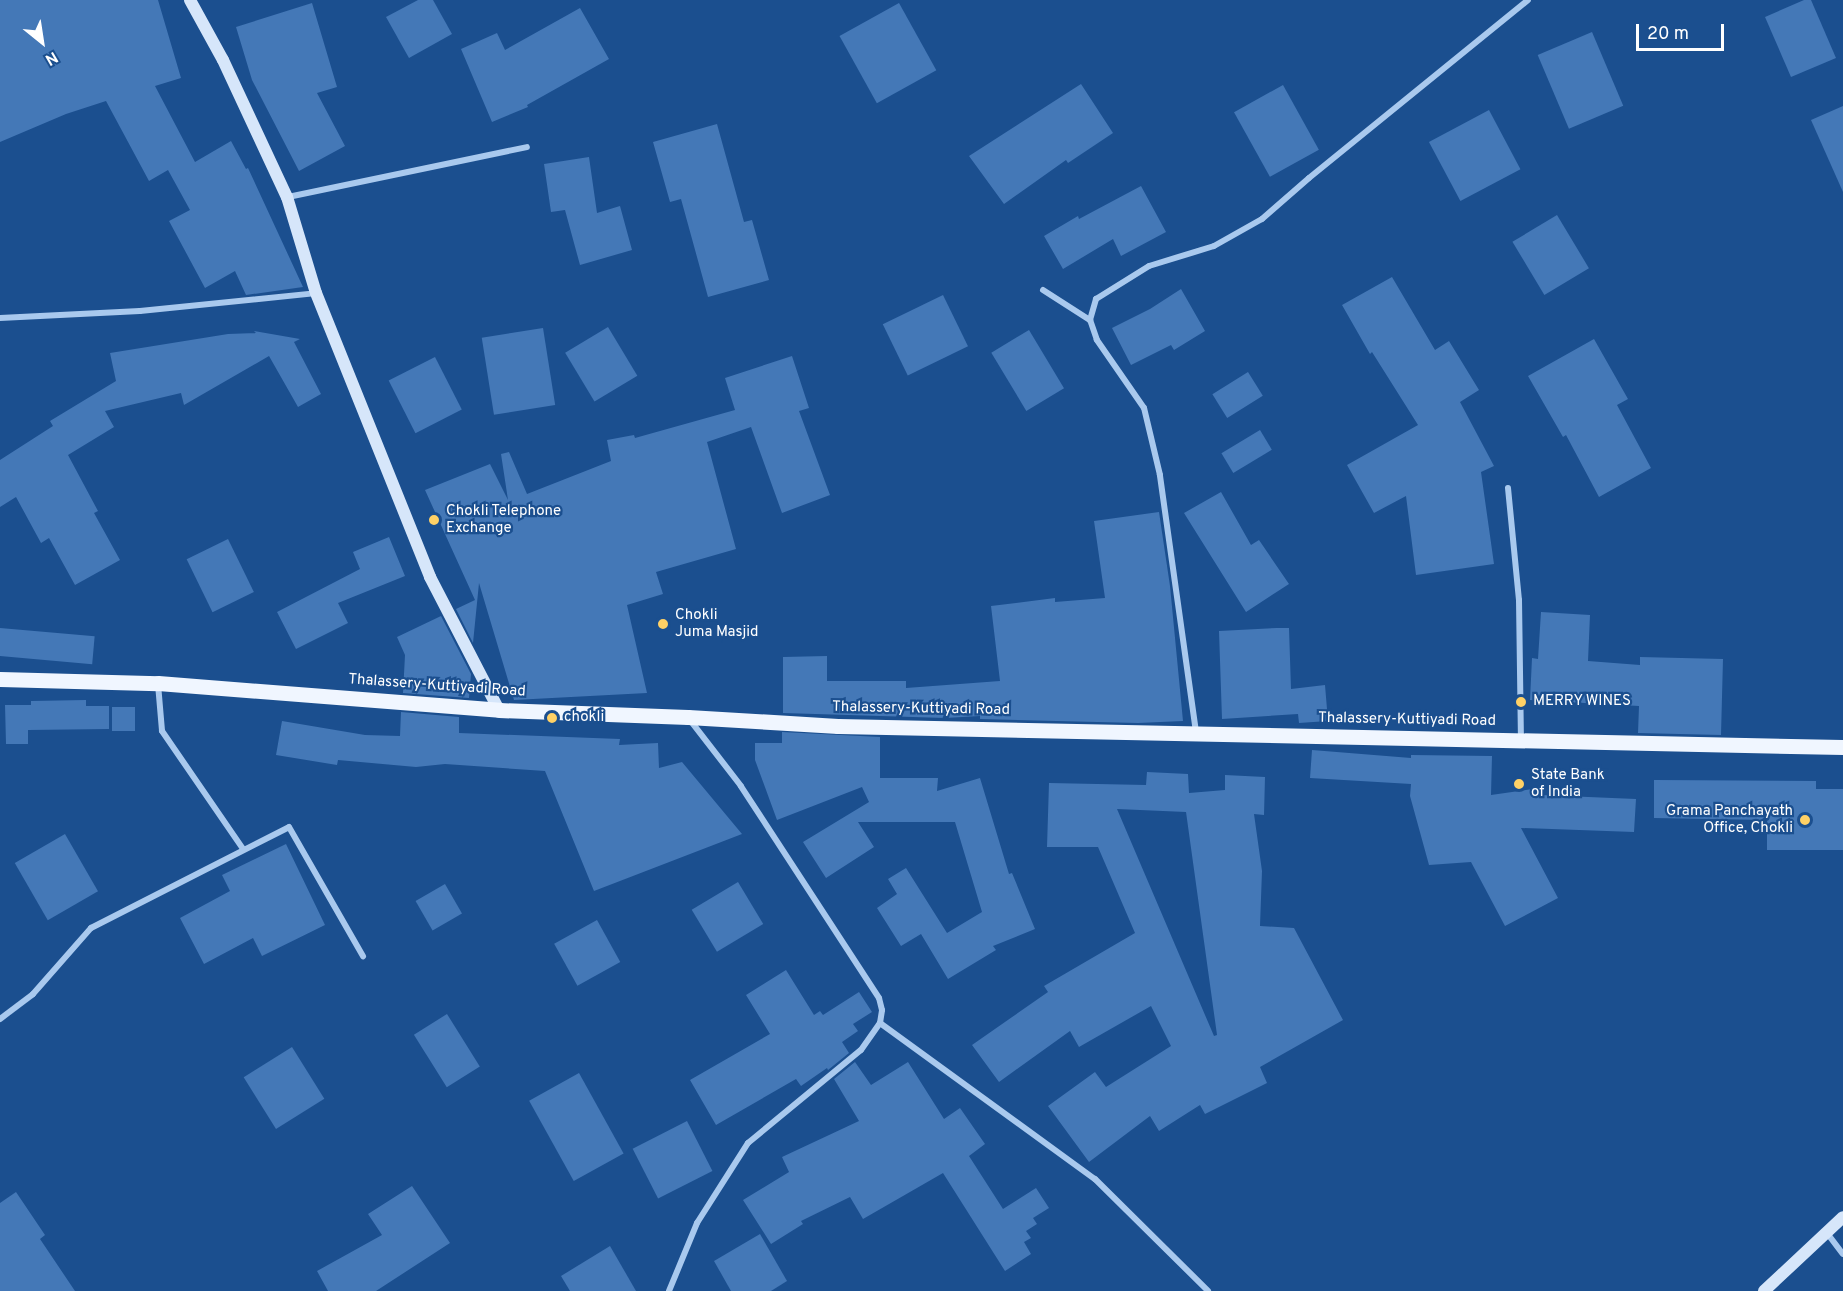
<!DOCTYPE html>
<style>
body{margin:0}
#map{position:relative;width:1843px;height:1291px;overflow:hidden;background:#1b4f8f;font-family:Overpass,sans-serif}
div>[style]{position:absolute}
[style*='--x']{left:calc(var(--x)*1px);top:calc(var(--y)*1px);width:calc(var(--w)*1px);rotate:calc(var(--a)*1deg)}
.building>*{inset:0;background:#4478b7;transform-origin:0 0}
.minor>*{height:6px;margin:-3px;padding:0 3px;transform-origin:3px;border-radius:3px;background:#a9c9ee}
.secondary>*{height:12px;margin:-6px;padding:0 6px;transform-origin:6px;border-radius:6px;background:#d6e6fa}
.primary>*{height:15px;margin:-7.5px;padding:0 7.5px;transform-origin:7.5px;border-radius:7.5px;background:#f0f6ff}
.dots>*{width:16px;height:16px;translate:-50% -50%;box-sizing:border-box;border:3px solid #1b4f8f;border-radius:50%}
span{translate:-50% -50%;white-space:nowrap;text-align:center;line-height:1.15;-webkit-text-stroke:4.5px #1b4f8f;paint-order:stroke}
.poi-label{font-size:15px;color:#fff}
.left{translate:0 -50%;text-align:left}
.right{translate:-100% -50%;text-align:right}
.street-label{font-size:15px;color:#fff}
.north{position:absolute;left:12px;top:12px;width:60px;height:60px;-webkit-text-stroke:4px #1b4f8f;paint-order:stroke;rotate:150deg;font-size:16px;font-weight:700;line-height:24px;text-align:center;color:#fff}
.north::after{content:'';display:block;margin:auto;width:21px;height:27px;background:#fff;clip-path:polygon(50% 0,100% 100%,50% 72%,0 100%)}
.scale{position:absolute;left:1636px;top:24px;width:88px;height:27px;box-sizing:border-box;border:3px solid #fff;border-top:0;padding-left:8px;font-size:18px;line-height:21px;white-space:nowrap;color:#fff;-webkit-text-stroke:4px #1b4f8f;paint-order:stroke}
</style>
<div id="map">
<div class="building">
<i style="clip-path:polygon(0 0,158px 0,181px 78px,155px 86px,195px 162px,231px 141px,246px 169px,248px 168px,303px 287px,246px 295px,235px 271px,205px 288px,169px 221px,190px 210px,168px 170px,149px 181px,106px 101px,66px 114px,0 142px)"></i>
<i style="clip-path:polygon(418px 0,433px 0,452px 34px,409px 58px,386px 17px)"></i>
<i style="clip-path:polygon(1804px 0,1811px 0,1836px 58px,1791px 77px,1765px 17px)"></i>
<i style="clip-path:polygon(312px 3px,337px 87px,317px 93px,345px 146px,299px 171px,252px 80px,236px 27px)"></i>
<i style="left:899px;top:3px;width:77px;height:68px;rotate:61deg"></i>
<i style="clip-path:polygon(580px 8px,609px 59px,527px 105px,528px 107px,492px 122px,461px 49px,497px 33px,505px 50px)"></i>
<i style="left:1592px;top:32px;width:80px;height:59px;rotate:67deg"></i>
<i style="clip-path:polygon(1081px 84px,1113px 133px,1068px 163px,1066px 160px,1004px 204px,969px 156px)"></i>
<i style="left:1283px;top:85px;width:74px;height:56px;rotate:61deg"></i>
<i style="clip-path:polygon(1843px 106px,1843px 192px,1811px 120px)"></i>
<i style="left:1489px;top:110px;width:67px;height:68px;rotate:62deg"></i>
<i style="clip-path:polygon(717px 124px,744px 222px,752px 220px,769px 280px,708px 297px,681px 199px,670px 202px,653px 142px)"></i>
<i style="clip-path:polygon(589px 157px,597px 213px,620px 206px,632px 250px,580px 265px,565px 210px,551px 212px,544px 164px)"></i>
<i style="clip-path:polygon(1141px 186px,1166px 232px,1121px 256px,1113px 239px,1063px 269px,1044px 236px,1078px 216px,1079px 219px)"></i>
<i style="left:1557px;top:215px;width:62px;height:52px;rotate:59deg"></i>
<i style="clip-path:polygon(1392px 277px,1435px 350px,1449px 341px,1479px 390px,1460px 402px,1494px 466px,1481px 472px,1494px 564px,1416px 575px,1406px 496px,1374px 513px,1347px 465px,1418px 425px,1372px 352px,1370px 354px,1342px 305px)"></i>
<i style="clip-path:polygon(1181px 289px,1205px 331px,1174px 350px,1171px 345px,1131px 365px,1112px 328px,1150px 309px)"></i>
<i style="left:943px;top:295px;width:57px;height:67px;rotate:64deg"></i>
<i style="left:608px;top:327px;width:57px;height:50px;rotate:59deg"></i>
<i style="left:543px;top:328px;width:78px;height:62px;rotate:81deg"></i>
<i style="left:1029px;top:330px;width:68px;height:44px;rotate:59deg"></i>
<i style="clip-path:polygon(254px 331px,300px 339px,294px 342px,321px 394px,298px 407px,269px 356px,184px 405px,181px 393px,105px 411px,114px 427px,68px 455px,98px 511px,94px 513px,120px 560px,75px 585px,49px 538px,41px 543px,16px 497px,0 507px,0 460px,53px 426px,50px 421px,116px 381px,110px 353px,228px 334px,256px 333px)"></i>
<i style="clip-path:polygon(1594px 339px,1628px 399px,1617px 405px,1651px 468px,1599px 497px,1566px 435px,1563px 437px,1528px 376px)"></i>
<i style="clip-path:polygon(792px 356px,809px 408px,799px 411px,830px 495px,782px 513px,751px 427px,707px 442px,736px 549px,656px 572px,663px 594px,627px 605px,647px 693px,514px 700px,479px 583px,473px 643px,456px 609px,475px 600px,425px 490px,490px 464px,508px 500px,501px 454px,509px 452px,527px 494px,611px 461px,607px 440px,634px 435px,635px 438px,735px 410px,725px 378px)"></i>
<i style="left:435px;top:357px;width:59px;height:52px;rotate:63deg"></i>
<i style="left:1248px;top:372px;width:28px;height:42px;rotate:58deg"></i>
<i style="left:1260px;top:430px;width:23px;height:45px;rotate:59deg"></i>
<i style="clip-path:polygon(1221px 492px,1251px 545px,1259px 540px,1289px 584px,1246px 612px,1184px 513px)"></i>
<i style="clip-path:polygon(1159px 512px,1170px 586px,1183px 721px,1138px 723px,980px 719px,980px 716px,945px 718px,783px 713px,783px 657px,827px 656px,827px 681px,906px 681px,906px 688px,1000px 681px,991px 606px,1055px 598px,1055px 602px,1105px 598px,1094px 521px)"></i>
<i style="clip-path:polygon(389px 537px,405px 576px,338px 603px,348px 623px,296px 649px,277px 612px,360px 569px,353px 552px)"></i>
<i style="left:228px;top:539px;width:59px;height:46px;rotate:64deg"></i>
<i style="clip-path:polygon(1541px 612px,1590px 615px,1588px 661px,1640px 665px,1640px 657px,1723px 659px,1721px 735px,1638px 733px,1639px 706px,1530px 700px,1532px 658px,1538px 659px)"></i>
<i style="clip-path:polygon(441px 616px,471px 674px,469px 698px,403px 693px,405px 655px,397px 637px)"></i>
<i style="left:0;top:628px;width:95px;height:28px;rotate:5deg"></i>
<i style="clip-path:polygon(1277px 628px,1289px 628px,1291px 689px,1325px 685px,1328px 721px,1299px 723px,1298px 714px,1222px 719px,1219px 631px)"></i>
<i style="clip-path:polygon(86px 700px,86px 706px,109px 706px,109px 729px,28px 730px,28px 744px,6px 744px,5px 705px,31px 705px,31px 701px)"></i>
<i style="left:112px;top:707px;width:23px;height:24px"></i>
<i style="clip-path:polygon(401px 712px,459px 717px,459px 733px,620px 739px,619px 745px,658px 743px,659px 768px,682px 762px,742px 834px,594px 891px,545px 771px,445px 764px,416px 767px,338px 760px,337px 765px,276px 755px,282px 721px,365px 735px,400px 736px)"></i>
<i style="clip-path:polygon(782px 732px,880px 737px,880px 778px,938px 778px,937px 791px,980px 778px,1009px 874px,1012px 873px,1035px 929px,993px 946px,996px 950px,948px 979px,921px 934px,901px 946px,877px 908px,897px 894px,888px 879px,906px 868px,947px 933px,982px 912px,955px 822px,858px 822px,874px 847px,826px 878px,803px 842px,869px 802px,862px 787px,777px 820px,755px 760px,755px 743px,782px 743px)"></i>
<i style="clip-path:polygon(1312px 750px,1411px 758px,1411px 755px,1492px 756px,1491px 795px,1540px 788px,1541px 795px,1636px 799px,1634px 832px,1521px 828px,1558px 898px,1505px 926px,1471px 862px,1429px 865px,1410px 796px,1411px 784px,1310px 778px)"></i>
<i style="clip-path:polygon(evenodd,1147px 772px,1188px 774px,1189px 793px,1225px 790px,1225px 775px,1265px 777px,1264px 815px,1254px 814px,1262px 871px,1260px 926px,1294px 928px,1343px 1020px,1260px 1067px,1267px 1083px,1205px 1114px,1200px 1105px,1159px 1131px,1150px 1116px,1089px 1162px,1048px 1106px,1095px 1072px,1106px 1087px,1171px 1046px,1151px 1006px,1079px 1047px,1070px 1031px,999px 1082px,972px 1045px,1048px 992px,1044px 986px,1135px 933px,1098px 847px,1047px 847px,1049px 783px,1146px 785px,1147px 772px,1117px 809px,1186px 812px,1217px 1035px,1214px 1036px,1117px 809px)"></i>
<i style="clip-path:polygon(1654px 780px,1816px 781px,1816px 789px,1843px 789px,1843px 850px,1767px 850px,1767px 820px,1654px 818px)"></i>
<i style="left:65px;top:834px;width:66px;height:58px;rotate:60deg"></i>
<i style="clip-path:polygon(286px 844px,325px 925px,262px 956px,253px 938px,204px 964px,180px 918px,230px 891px,222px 875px)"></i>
<i style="left:738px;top:882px;width:49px;height:54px;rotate:59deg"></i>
<i style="left:445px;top:884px;width:34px;height:34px;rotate:60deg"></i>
<i style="left:597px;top:920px;width:48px;height:49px;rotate:61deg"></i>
<i style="clip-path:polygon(786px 970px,814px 1015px,820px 1011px,823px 1015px,859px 992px,872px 1012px,853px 1024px,858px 1031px,842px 1042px,849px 1053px,828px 1070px,827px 1068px,801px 1086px,796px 1079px,716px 1125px,690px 1080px,770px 1034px,746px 995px)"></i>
<i style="left:447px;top:1014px;width:62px;height:39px;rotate:58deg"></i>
<i style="left:292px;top:1047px;width:61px;height:57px;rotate:58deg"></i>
<i style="clip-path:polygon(855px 1062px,871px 1085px,908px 1062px,944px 1119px,960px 1108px,985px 1144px,969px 1156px,1003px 1209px,1036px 1188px,1049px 1208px,1033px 1218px,1037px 1224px,1026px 1231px,1031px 1238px,1024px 1242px,1031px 1254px,1005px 1271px,943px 1173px,863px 1219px,850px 1197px,801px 1221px,803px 1224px,771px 1244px,743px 1200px,789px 1172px,782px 1157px,859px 1121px,834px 1079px)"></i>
<i style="left:579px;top:1073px;width:92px;height:57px;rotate:61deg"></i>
<i style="left:687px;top:1121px;width:56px;height:61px;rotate:63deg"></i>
<i style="clip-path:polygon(412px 1186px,450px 1243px,376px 1291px,328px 1291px,317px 1271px,382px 1235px,368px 1214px)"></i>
<i style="clip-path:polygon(16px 1192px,45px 1235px,40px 1239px,75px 1291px,0 1291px,0 1203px)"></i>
<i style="clip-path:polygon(760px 1234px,787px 1281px,771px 1291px,731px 1291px,714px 1261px)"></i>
<i style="clip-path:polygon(610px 1246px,636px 1291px,570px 1291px,561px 1276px)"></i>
</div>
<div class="minor">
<i style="--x:288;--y:197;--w:244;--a:-11.8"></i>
<i style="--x:1043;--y:290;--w:56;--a:32.6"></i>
<i style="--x:0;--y:318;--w:140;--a:-2.9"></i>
<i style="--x:140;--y:311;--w:177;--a:-5.8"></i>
<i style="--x:1508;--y:488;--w:113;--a:84.4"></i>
<i style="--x:1519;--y:600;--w:140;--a:89.2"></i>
<i style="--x:158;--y:684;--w:47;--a:85.1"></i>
<i style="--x:162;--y:731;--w:143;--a:55.5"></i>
<i style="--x:1196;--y:732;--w:260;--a:-98"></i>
<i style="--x:1160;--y:475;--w:69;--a:-103.4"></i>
<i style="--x:1144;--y:408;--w:83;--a:-124.7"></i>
<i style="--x:1097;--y:340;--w:21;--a:-109"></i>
<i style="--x:1090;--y:320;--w:22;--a:-74"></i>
<i style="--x:1096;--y:299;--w:62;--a:-31.9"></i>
<i style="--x:1149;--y:266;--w:68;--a:-17.1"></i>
<i style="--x:1214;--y:246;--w:55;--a:-29.4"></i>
<i style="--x:1262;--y:219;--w:62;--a:-41.1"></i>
<i style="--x:1309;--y:178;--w:282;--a:-39.1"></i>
<i style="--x:0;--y:1019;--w:41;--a:-37.1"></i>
<i style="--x:33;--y:994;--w:88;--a:-48.7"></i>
<i style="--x:91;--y:928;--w:222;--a:-27"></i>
<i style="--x:289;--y:827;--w:149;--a:60.2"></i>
<i style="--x:880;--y:1023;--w:266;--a:36"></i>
<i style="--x:1095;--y:1179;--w:159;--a:44.7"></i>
<i style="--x:1827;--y:1233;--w:26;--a:53"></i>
<i style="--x:669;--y:1291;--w:74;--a:-67.6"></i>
<i style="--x:697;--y:1223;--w:95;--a:-57.5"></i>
<i style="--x:748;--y:1143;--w:146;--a:-39.5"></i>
<i style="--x:861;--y:1050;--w:33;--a:-55"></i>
<i style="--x:880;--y:1023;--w:13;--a:-81"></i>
<i style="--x:882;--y:1010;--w:12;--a:-104"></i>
<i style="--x:879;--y:998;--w:253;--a:-123.1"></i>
<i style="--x:741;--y:786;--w:83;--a:-127.7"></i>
</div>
<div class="secondary">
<i style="--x:190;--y:0;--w:68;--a:61.2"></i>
<i style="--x:223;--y:60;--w:151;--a:65"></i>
<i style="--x:287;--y:197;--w:100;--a:73.2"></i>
<i style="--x:316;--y:293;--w:306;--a:68.1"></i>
<i style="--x:430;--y:577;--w:150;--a:62.6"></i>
<i style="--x:1764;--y:1291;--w:108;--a:-43.1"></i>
</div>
<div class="primary">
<i style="--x:0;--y:679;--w:158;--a:1.5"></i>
<i style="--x:158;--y:683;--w:342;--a:4.5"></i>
<i style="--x:499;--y:710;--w:189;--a:2.1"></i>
<i style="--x:688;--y:717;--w:150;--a:3.4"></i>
<i style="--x:838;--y:726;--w:1005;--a:1.2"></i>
</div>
<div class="dots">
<i style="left:434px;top:520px;background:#ffd166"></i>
<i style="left:663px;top:624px;background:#ffd166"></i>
<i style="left:1521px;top:702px;background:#ffd166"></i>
<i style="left:552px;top:718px;background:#ffd166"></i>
<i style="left:1519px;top:784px;background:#ffd166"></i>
<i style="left:1805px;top:820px;background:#ffd166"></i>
</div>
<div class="poi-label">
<span class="left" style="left:446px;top:520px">Chokli Telephone<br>Exchange</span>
<span class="left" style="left:675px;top:624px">Chokli<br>Juma Masjid</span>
<span class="left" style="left:1533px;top:702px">MERRY WINES</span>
<span class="left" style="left:564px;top:718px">chokli</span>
<span class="left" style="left:1531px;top:784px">State Bank<br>of India</span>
<span class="right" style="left:1793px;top:820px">Grama Panchayath<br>Office, Chokli</span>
</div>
<div class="street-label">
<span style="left:437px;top:686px;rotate:4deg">Thalassery-Kuttiyadi Road</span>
<span style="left:921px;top:709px;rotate:1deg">Thalassery-Kuttiyadi Road</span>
<span style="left:1407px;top:720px;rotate:1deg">Thalassery-Kuttiyadi Road</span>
</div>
<div class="north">N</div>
<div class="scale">20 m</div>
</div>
